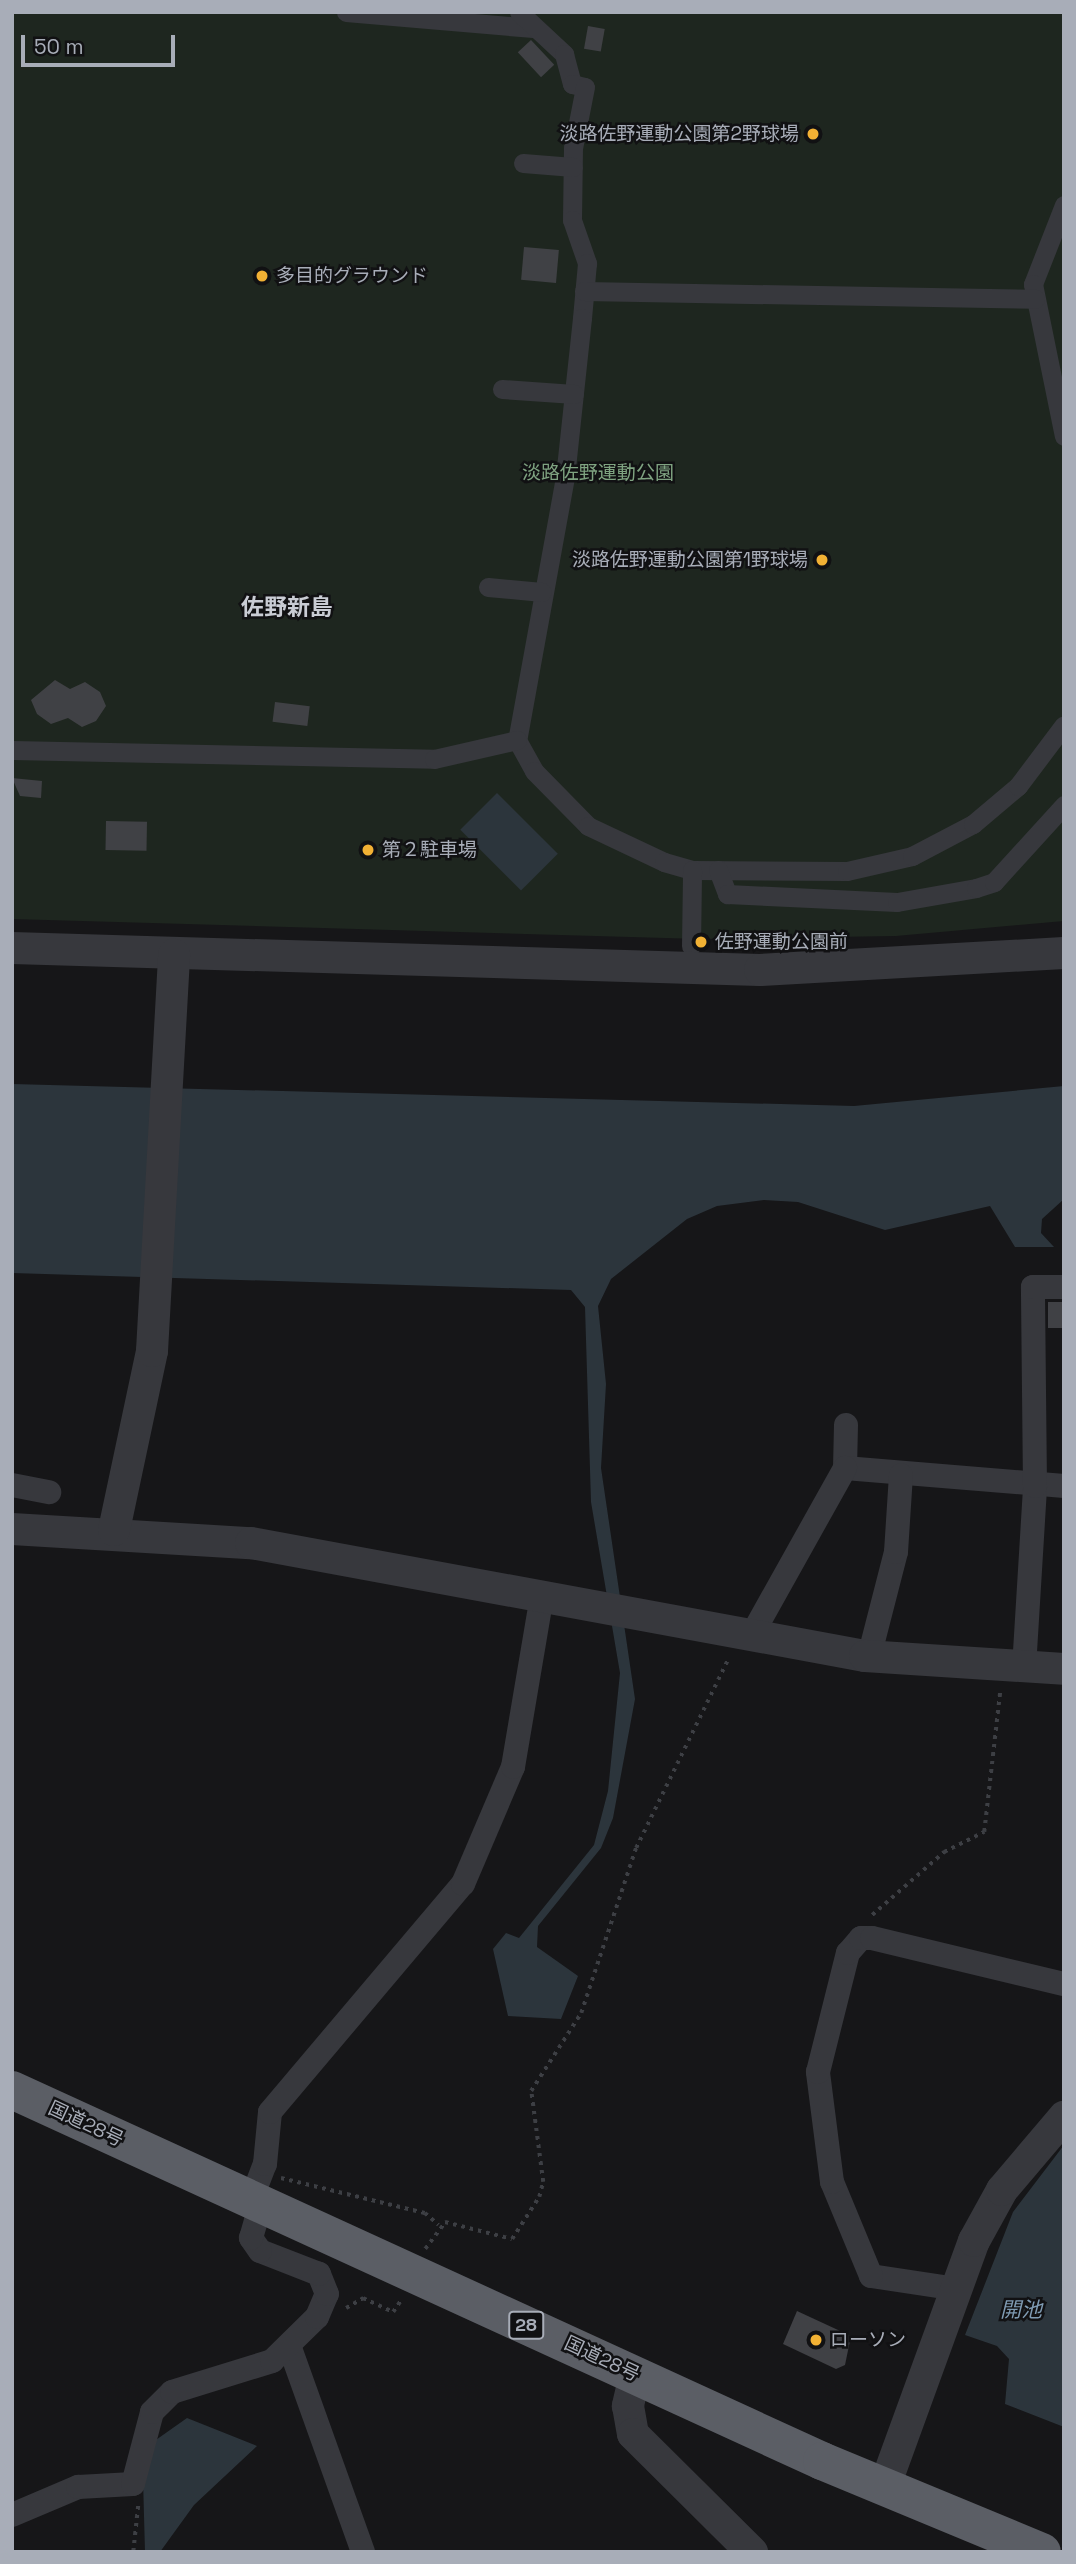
<!DOCTYPE html>
<meta charset="utf-8">
<style>
body{margin:0}
#map{position:relative;width:1076px;height:2564px;overflow:hidden;background:#161618;font-family:"Space Grotesk","Noto Sans JP",sans-serif}
div>[style]{position:absolute}
[style*='--x']{left:calc(var(--x)*1px);top:calc(var(--y)*1px);width:calc(var(--w)*1px);rotate:calc(var(--a)*1deg)}
.green>*{inset:0;background:#1e261f}
.water>*{inset:0;background:#2c353c;transform-origin:0 0}
.building>*{inset:0;background:#404145;transform-origin:0 0}
.path>*{height:3.5px;margin-top:-1.75px;transform-origin:0;background:repeating-linear-gradient(90deg,#3d3f44 0 3.5px,transparent 0 8.5px)}
.pedestrian>*{height:19px;margin:-9.5px;padding:0 9.5px;transform-origin:9.5px;border-radius:9.5px;background:#37383d}
.minor>*{height:24px;margin:-12px;padding:0 12px;transform-origin:12px;border-radius:12px;background:#37383d}
.tertiary>*{height:32px;margin:-16px;padding:0 16px;transform-origin:16px;border-radius:16px;background:#37383d}
.trunk>*{height:38px;margin:-19px;padding:0 19px;transform-origin:19px;border-radius:19px;background:#5b5e65}
.dots>*{width:19px;height:19px;translate:-50% -50%;box-sizing:border-box;border:4px solid #111113;border-radius:50%}
span{translate:-50% -50%;white-space:nowrap;text-align:center;line-height:1.15;-webkit-text-stroke:5px #111113;paint-order:stroke}
.shield-label span{padding:2px 5px;background:#111113;border:2px solid;border-radius:5px;-webkit-text-stroke-width:0}
.shield-label{font-size:18px;color:#a8adb8;font-weight:700}
.poi-label{font-size:19px;color:#a8adb8}
.right{translate:-100% -50%;text-align:right}
.left{translate:0 -50%;text-align:left}
.park-label{font-size:19px;color:#7fa381}
.street-label{font-size:19px;color:#a8adb8}
.water-label{font-size:21px;color:#7f9bb3;font-style:italic}
.quarter-label{font-size:23px;color:#c9ccd4;font-weight:700}
.frame{position:absolute;inset:0;border:14px solid #a8adb8;pointer-events:none}
.scale{position:absolute;left:21px;top:35px;width:154px;height:32px;box-sizing:border-box;border:4px solid #a8adb8;border-top:0;padding-left:9px;font-size:21px;line-height:24px;white-space:nowrap;color:#a8adb8;-webkit-text-stroke:5px #111113;paint-order:stroke}
</style>
<div id="map">
<div class="green">
<i style="clip-path:polygon(12px 12px,1064px 12px,1064px 921px,896px 936px,700px 939px,12px 919px)"></i>
</div>
<div class="water">
<i style="left:497px;top:793px;width:86px;height:52px;rotate:45deg"></i>
<i style="clip-path:polygon(12px 1084px,854px 1106px,1064px 1086px,1064px 1199px,1042px 1219px,1041px 1233px,1054px 1247px,1015px 1247px,990px 1206px,885px 1230px,798px 1202px,764px 1200px,717px 1206px,687px 1219px,611px 1279px,598px 1306px,606px 1384px,601px 1468px,635px 1699px,613px 1818px,601px 1848px,538px 1926px,537px 1947px,578px 1976px,561px 2019px,508px 2016px,493px 1949px,506px 1933px,519px 1938px,594px 1845px,608px 1791px,620px 1673px,591px 1502px,585px 1307px,571px 1290px,12px 1273px)"></i>
<i style="clip-path:polygon(1064px 2145px,1064px 2427px,1005px 2404px,1009px 2359px,997px 2346px,965px 2335px,1013px 2212px)"></i>
<i style="clip-path:polygon(187px 2418px,257px 2446px,194px 2505px,160px 2552px,145px 2552px,143px 2479px,153px 2442px)"></i>
</div>
<div class="building">
<i style="left:588px;top:26px;width:17px;height:23px;rotate:10deg"></i>
<i style="left:531px;top:40px;width:34px;height:18px;rotate:47deg"></i>
<i style="left:524px;top:247px;width:35px;height:33px;rotate:5deg"></i>
<i style="clip-path:polygon(55px 680px,70px 689px,85px 682px,100px 692px,106px 706px,96px 721px,82px 727px,68px 718px,51px 724px,37px 714px,31px 700px)"></i>
<i style="left:275px;top:702px;width:35px;height:20px;rotate:7deg"></i>
<i style="clip-path:polygon(12px 778px,42px 781px,41px 798px,20px 796px)"></i>
<i style="left:106px;top:821px;width:41px;height:29px;rotate:1deg"></i>
<i style="left:1048px;top:1302px;width:16px;height:26px"></i>
<i style="clip-path:polygon(797px 2311px,851px 2336px,845px 2365px,836px 2369px,783px 2344px)"></i>
</div>
<div class="path">
<i style="--x:872;--y:1915;--w:96;--a:-41.2"></i>
<i style="--x:944;--y:1852;--w:45;--a:-26.6"></i>
<i style="--x:984;--y:1832;--w:142;--a:-83.5"></i>
<i style="--x:281;--y:2178;--w:148;--a:13.7"></i>
<i style="--x:425;--y:2213;--w:18;--a:41"></i>
<i style="--x:425;--y:2249;--w:34;--a:-53"></i>
<i style="--x:445;--y:2222;--w:69;--a:14.2"></i>
<i style="--x:512;--y:2239;--w:50;--a:-57.3"></i>
<i style="--x:539;--y:2197;--w:16;--a:-75"></i>
<i style="--x:543;--y:2182;--w:92;--a:-97.5"></i>
<i style="--x:531;--y:2091;--w:93;--a:-57.3"></i>
<i style="--x:581;--y:2013;--w:174;--a:-71.6"></i>
<i style="--x:636;--y:1848;--w:212;--a:-64"></i>
<i style="--x:346;--y:2308;--w:20;--a:-30"></i>
<i style="--x:363;--y:2298;--w:33;--a:25"></i>
<i style="--x:393;--y:2312;--w:14;--a:-56"></i>
<i style="--x:133;--y:2552;--w:47;--a:-83.9"></i>
</div>
<div class="pedestrian">
<i style="--x:346;--y:12;--w:188;--a:4.9"></i>
<i style="--x:519;--y:12;--w:62;--a:43"></i>
<i style="--x:564;--y:54;--w:31;--a:75"></i>
<i style="--x:572;--y:84;--w:13;--a:13"></i>
<i style="--x:585;--y:87;--w:62;--a:101.1"></i>
<i style="--x:573;--y:148;--w:72;--a:90.8"></i>
<i style="--x:572;--y:220;--w:46;--a:70.8"></i>
<i style="--x:587;--y:263;--w:55;--a:95.2"></i>
<i style="--x:582;--y:318;--w:160;--a:96.1"></i>
<i style="--x:565;--y:477;--w:267;--a:100.3"></i>
<i style="--x:517;--y:740;--w:35;--a:61"></i>
<i style="--x:534;--y:771;--w:77;--a:45.5"></i>
<i style="--x:588;--y:826;--w:84;--a:25.3"></i>
<i style="--x:664;--y:862;--w:29;--a:16"></i>
<i style="--x:692;--y:870;--w:155;--a:0.4"></i>
<i style="--x:847;--y:871;--w:67;--a:-13"></i>
<i style="--x:912;--y:856;--w:69;--a:-27.7"></i>
<i style="--x:973;--y:824;--w:59;--a:-40.2"></i>
<i style="--x:1018;--y:786;--w:76;--a:-53"></i>
<i style="--x:523;--y:163;--w:50;--a:4.6"></i>
<i style="--x:1064;--y:205;--w:85;--a:111.4"></i>
<i style="--x:1033;--y:284;--w:155;--a:78.5"></i>
<i style="--x:584;--y:291;--w:451;--a:1"></i>
<i style="--x:502;--y:389;--w:72;--a:4"></i>
<i style="--x:488;--y:587;--w:54;--a:5.3"></i>
<i style="--x:12;--y:750;--w:422;--a:1.2"></i>
<i style="--x:434;--y:759;--w:85;--a:-12.9"></i>
<i style="--x:718;--y:870;--w:26;--a:69"></i>
<i style="--x:727;--y:894;--w:170;--a:2.7"></i>
<i style="--x:897;--y:902;--w:80;--a:-10"></i>
<i style="--x:976;--y:888;--w:19;--a:-18"></i>
<i style="--x:994;--y:882;--w:104;--a:-47.7"></i>
<i style="--x:691;--y:946;--w:76;--a:-89.2"></i>
</div>
<div class="minor">
<i style="--x:846;--y:1425;--w:43;--a:91.3"></i>
<i style="--x:845;--y:1468;--w:220;--a:4.7"></i>
<i style="--x:12;--y:1485;--w:38;--a:11"></i>
<i style="--x:750;--y:1638;--w:195;--a:-60.8"></i>
<i style="--x:869;--y:1657;--w:108;--a:-75.6"></i>
<i style="--x:896;--y:1552;--w:77;--a:-86.3"></i>
<i style="--x:1024;--y:1668;--w:182;--a:-86.5"></i>
<i style="--x:1035;--y:1486;--w:199;--a:-90.6"></i>
<i style="--x:1033;--y:1287;--w:31;--a:0"></i>
<i style="--x:251;--y:2200;--w:39;--a:-69"></i>
<i style="--x:265;--y:2164;--w:52;--a:-84.5"></i>
<i style="--x:270;--y:2112;--w:299;--a:-49.8"></i>
<i style="--x:463;--y:1884;--w:127;--a:-66.9"></i>
<i style="--x:513;--y:1767;--w:174;--a:-80.4"></i>
<i style="--x:957;--y:2289;--w:87;--a:-171.4"></i>
<i style="--x:871;--y:2276;--w:102;--a:-112.5"></i>
<i style="--x:832;--y:2182;--w:111;--a:-97.3"></i>
<i style="--x:818;--y:2072;--w:123;--a:-75.9"></i>
<i style="--x:848;--y:1953;--w:20;--a:-49"></i>
<i style="--x:861;--y:1938;--w:11;--a:0"></i>
<i style="--x:872;--y:1938;--w:197;--a:13.5"></i>
<i style="--x:290;--y:2348;--w:217;--a:70.3"></i>
<i style="--x:12;--y:2515;--w:72;--a:-23"></i>
<i style="--x:78;--y:2487;--w:55;--a:-3.1"></i>
<i style="--x:133;--y:2484;--w:74;--a:-75.2"></i>
<i style="--x:152;--y:2412;--w:28;--a:-45"></i>
<i style="--x:172;--y:2392;--w:105;--a:-17.2"></i>
<i style="--x:272;--y:2361;--w:63;--a:-44.4"></i>
<i style="--x:317;--y:2317;--w:25;--a:-67"></i>
<i style="--x:327;--y:2294;--w:22;--a:-112"></i>
<i style="--x:319;--y:2274;--w:63;--a:-158.7"></i>
<i style="--x:260;--y:2251;--w:16;--a:-125"></i>
<i style="--x:251;--y:2238;--w:35;--a:-74"></i>
</div>
<div class="tertiary">
<i style="--x:12;--y:948;--w:748;--a:1.68"></i>
<i style="--x:760;--y:970;--w:304;--a:-3.2"></i>
<i style="--x:12;--y:1529;--w:239;--a:3.4"></i>
<i style="--x:251;--y:1543;--w:624;--a:10.43"></i>
<i style="--x:865;--y:1656;--w:199;--a:3.7"></i>
<i style="--x:114;--y:1530;--w:183;--a:-78"></i>
<i style="--x:152;--y:1351;--w:397;--a:-86.8"></i>
<i style="--x:635;--y:2375;--w:32;--a:103"></i>
<i style="--x:628;--y:2406;--w:28;--a:80"></i>
<i style="--x:633;--y:2434;--w:168;--a:44.8"></i>
<i style="--x:884;--y:2488;--w:263;--a:-70"></i>
<i style="--x:974;--y:2241;--w:58;--a:-61.2"></i>
<i style="--x:1002;--y:2190;--w:96;--a:-49.7"></i>
</div>
<div class="trunk">
<i style="--x:12;--y:2090;--w:891;--a:24.61"></i>
<i style="--x:822;--y:2461;--w:238;--a:22.5"></i>
</div>
<div class="dots">
<i style="left:813px;top:134px;background:#f2b134"></i>
<i style="left:262px;top:276px;background:#f2b134"></i>
<i style="left:822px;top:560px;background:#f2b134"></i>
<i style="left:368px;top:850px;background:#f2b134"></i>
<i style="left:701px;top:942px;background:#f2b134"></i>
<i style="left:816px;top:2340px;background:#f2b134"></i>
</div>
<div class="shield-label">
<span style="left:526px;top:2325px">28</span>
</div>
<div class="poi-label">
<span class="right" style="left:799px;top:134px">淡路佐野運動公園第2野球場</span>
<span class="left" style="left:276px;top:276px">多目的グラウンド</span>
<span class="right" style="left:808px;top:560px">淡路佐野運動公園第1野球場</span>
<span class="left" style="left:382px;top:850px">第２駐車場</span>
<span class="left" style="left:715px;top:942px">佐野運動公園前</span>
<span class="left" style="left:830px;top:2340px">ローソン</span>
</div>
<div class="park-label">
<span style="left:598px;top:473px">淡路佐野運動公園</span>
</div>
<div class="street-label">
<span style="left:86px;top:2124px;rotate:25deg">国道28号</span>
<span style="left:602px;top:2359px;rotate:25deg">国道28号</span>
</div>
<div class="water-label">
<span style="left:1021px;top:2310px">開池</span>
</div>
<div class="quarter-label">
<span style="left:287px;top:607px">佐野新島</span>
</div>
<div class="frame"></div>
<div class="scale">50 m</div>
</div>
